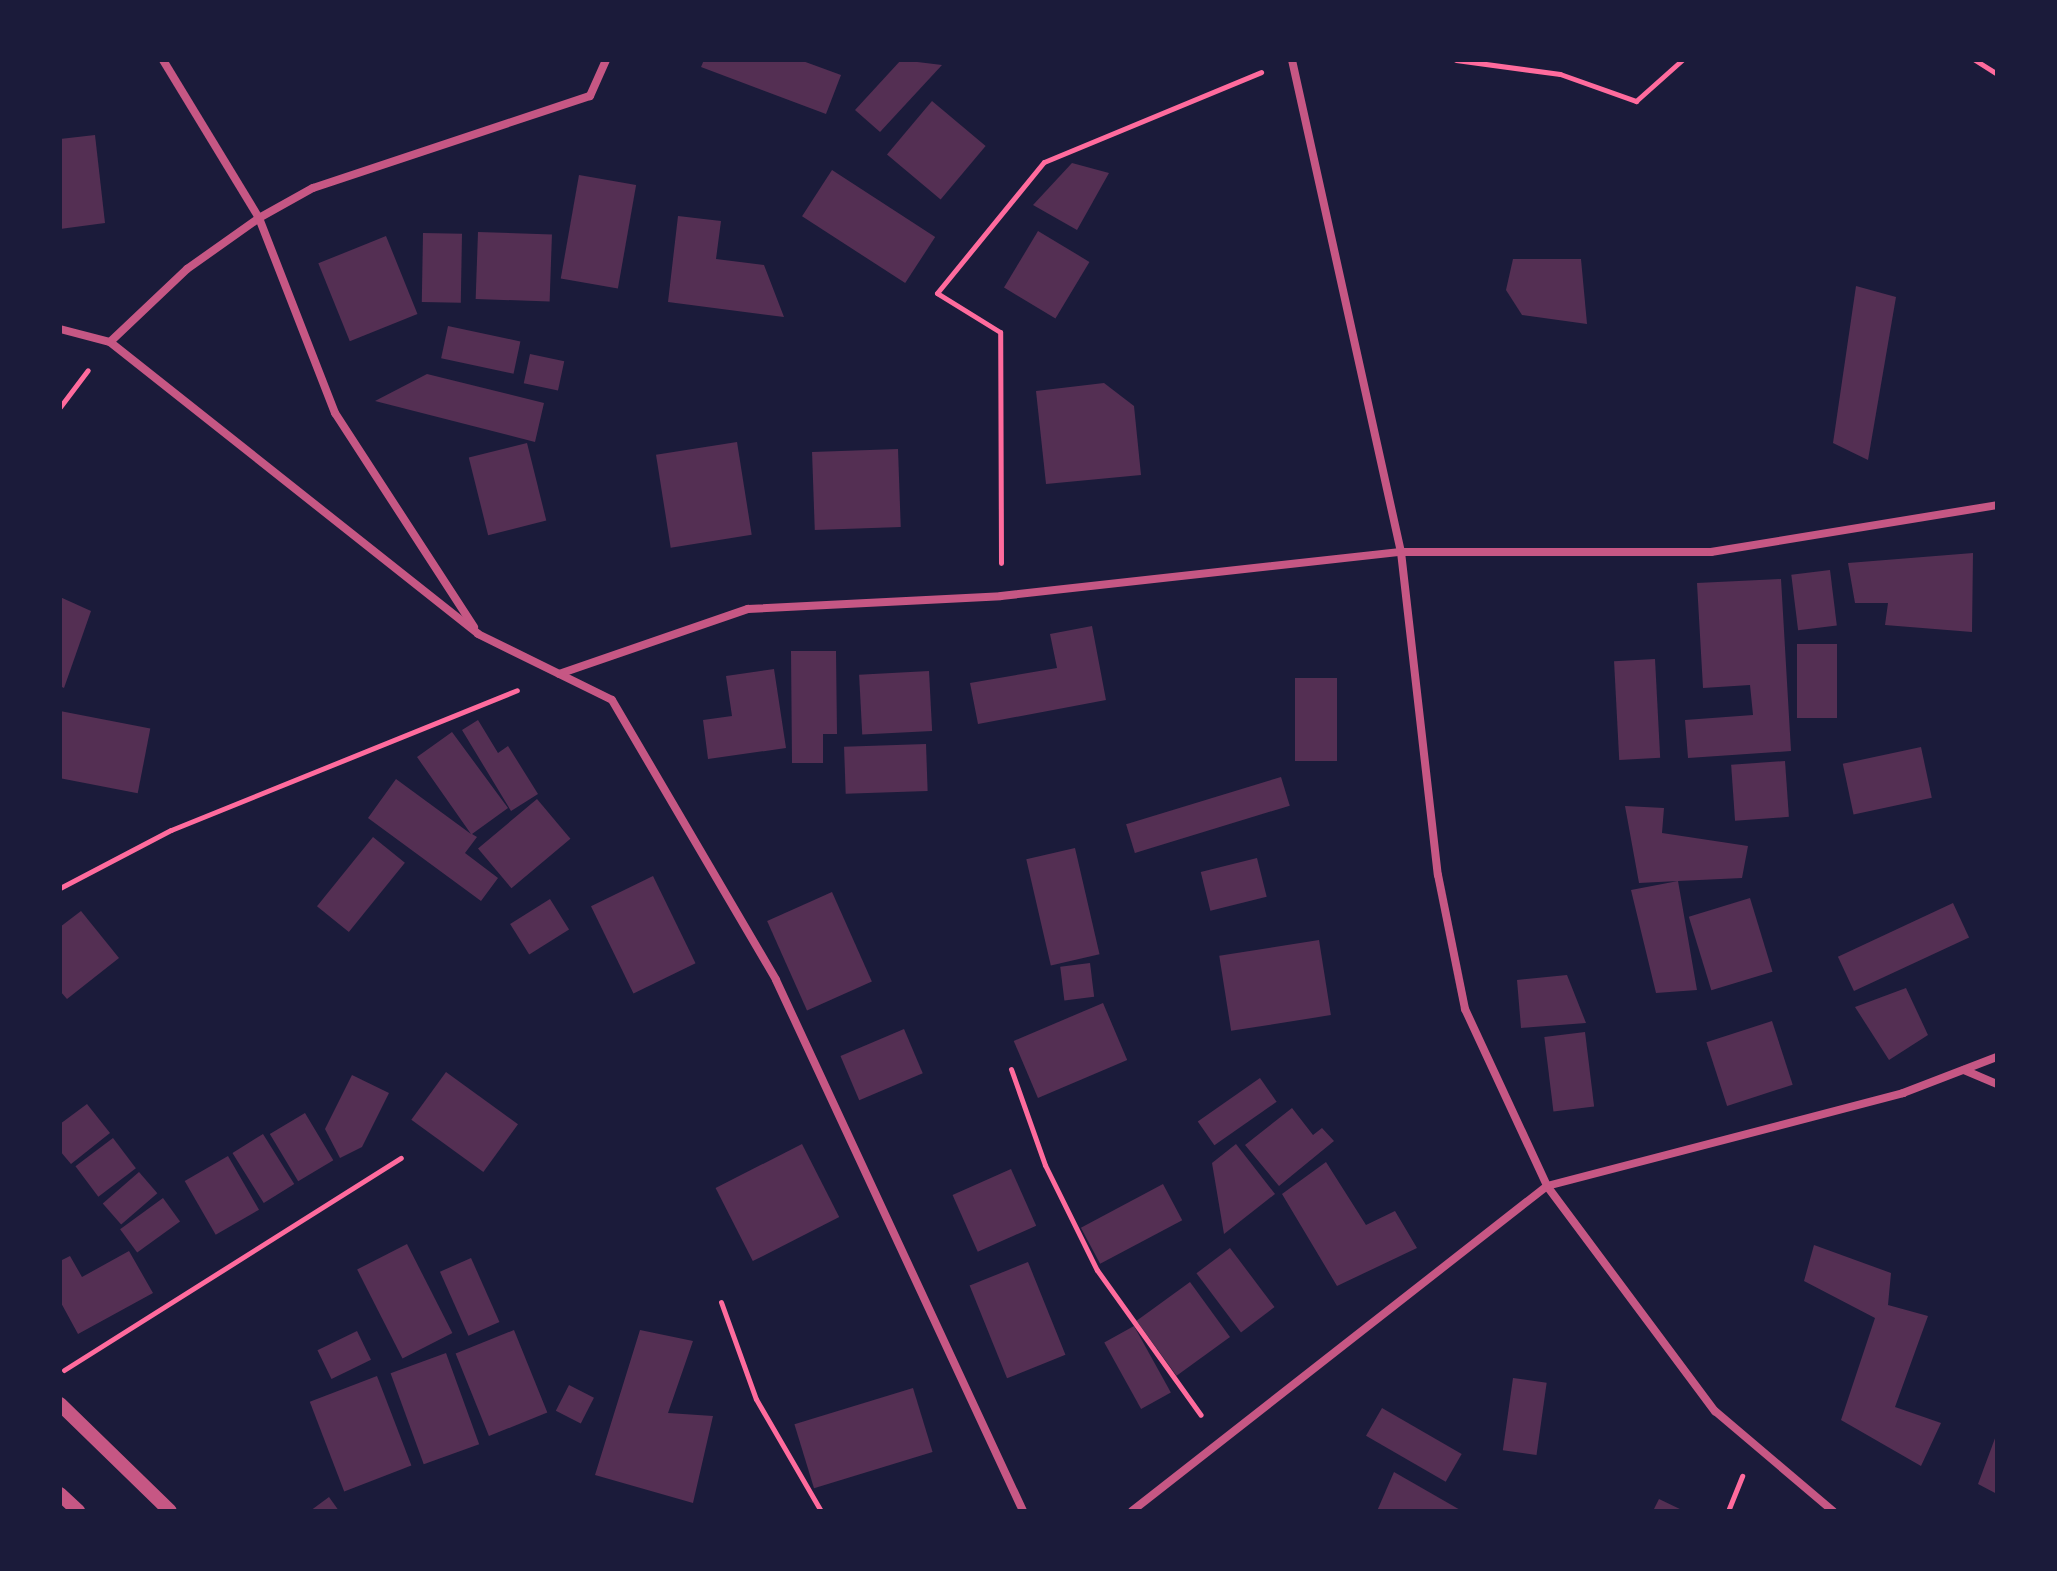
<!DOCTYPE html>
<style>
body{margin:0}
#map{position:relative;width:2057px;height:1571px;overflow:hidden;background:#1b1b3a;font-family:"Sofia Sans Condensed",sans-serif}
div>[style]{position:absolute}
[style*='--x']{left:calc(var(--x)*1px);top:calc(var(--y)*1px);width:calc(var(--w)*1px);rotate:calc(var(--a)*1deg)}
.building>*{inset:0;background:#542f53;transform-origin:0 0}
.path>*{height:5px;margin:-2.5px;padding:0 2.5px;transform-origin:2.5px;border-radius:2.5px;background:#ff6b9d}
.minor>*{height:8px;margin:-4px;padding:0 4px;transform-origin:4px;border-radius:4px;background:#c65784}
.tertiary>*{height:14px;margin:-7px;padding:0 7px;transform-origin:7px;border-radius:7px;background:#c65784}
span{translate:-50% -50%;white-space:nowrap;text-align:center;line-height:1.15;-webkit-text-stroke:6px #1b1b3a;paint-order:stroke}
.frame{position:absolute;inset:0;border:62px solid #1b1b3a;pointer-events:none}
</style>
<div id="map">
<div class="building">
<i style="clip-path:polygon(704px 60px,800px 60px,841px 75px,826px 114px,701px 67px)"></i>
<i style="clip-path:polygon(901px 60px,942px 65px,880px 132px,855px 110px)"></i>
<i style="left:932px;top:101px;width:70px;height:70px;rotate:40deg"></i>
<i style="clip-path:polygon(95px 135px,105px 223px,60px 229px,60px 139px)"></i>
<i style="clip-path:polygon(1072px 163px,1109px 173px,1077px 230px,1033px 205px)"></i>
<i style="left:832px;top:170px;width:123px;height:55px;rotate:33deg"></i>
<i style="left:579px;top:175px;width:58px;height:105px;rotate:10deg"></i>
<i style="clip-path:polygon(678px 216px,721px 221px,716px 259px,764px 265px,784px 317px,668px 302px)"></i>
<i style="left:1038px;top:231px;width:60px;height:66px;rotate:31deg"></i>
<i style="left:478px;top:232px;width:74px;height:67px;rotate:2deg"></i>
<i style="left:423px;top:233px;width:39px;height:69px;rotate:1deg"></i>
<i style="left:386px;top:236px;width:84px;height:73px;rotate:68deg"></i>
<i style="clip-path:polygon(1513px 259px,1581px 259px,1587px 324px,1522px 315px,1506px 290px)"></i>
<i style="clip-path:polygon(1856px 286px,1896px 297px,1868px 460px,1833px 443px)"></i>
<i style="left:448px;top:326px;width:74px;height:33px;rotate:12deg"></i>
<i style="left:530px;top:354px;width:35px;height:30px;rotate:12deg"></i>
<i style="clip-path:polygon(427px 374px,544px 403px,535px 442px,375px 401px)"></i>
<i style="clip-path:polygon(1104px 383px,1134px 406px,1141px 475px,1046px 484px,1036px 391px)"></i>
<i style="left:737px;top:442px;width:94px;height:82px;rotate:81deg"></i>
<i style="left:527px;top:443px;width:80px;height:60px;rotate:76deg"></i>
<i style="left:898px;top:449px;width:78px;height:86px;rotate:88deg"></i>
<i style="clip-path:polygon(1973px 553px,1972px 632px,1885px 625px,1888px 603px,1855px 603px,1848px 563px)"></i>
<i style="left:1830px;top:570px;width:56px;height:39px;rotate:83deg"></i>
<i style="clip-path:polygon(1781px 579px,1791px 751px,1688px 758px,1685px 720px,1753px 715px,1750px 685px,1703px 688px,1697px 583px)"></i>
<i style="clip-path:polygon(60px 597px,91px 611px,64px 688px,60px 686px)"></i>
<i style="clip-path:polygon(1092px 626px,1106px 700px,978px 724px,970px 683px,1057px 668px,1050px 634px)"></i>
<i style="left:1837px;top:644px;width:74px;height:40px;rotate:90deg"></i>
<i style="clip-path:polygon(791px 651px,836px 651px,837px 734px,823px 734px,823px 763px,792px 763px)"></i>
<i style="left:1655px;top:659px;width:99px;height:41px;rotate:87deg"></i>
<i style="clip-path:polygon(774px 669px,786px 748px,708px 759px,703px 720px,732px 716px,726px 676px)"></i>
<i style="left:929px;top:671px;width:60px;height:70px;rotate:87deg"></i>
<i style="left:1295px;top:678px;width:42px;height:83px"></i>
<i style="left:60px;top:711px;width:92px;height:66px;rotate:11deg"></i>
<i style="clip-path:polygon(478px 720px,498px 753px,508px 746px,538px 794px,511px 811px,462px 730px)"></i>
<i style="clip-path:polygon(452px 732px,508px 808px,472px 834px,477px 837px,465px 853px,498px 878px,481px 901px,368px 818px,396px 779px,471px 834px,417px 757px)"></i>
<i style="left:926px;top:744px;width:47px;height:82px;rotate:88deg"></i>
<i style="left:1921px;top:747px;width:52px;height:80px;rotate:78deg"></i>
<i style="left:1785px;top:761px;width:56px;height:54px;rotate:86deg"></i>
<i style="left:1281px;top:777px;width:30px;height:162px;rotate:73deg"></i>
<i style="left:537px;top:799px;width:52px;height:77px;rotate:50deg"></i>
<i style="clip-path:polygon(1625px 806px,1664px 808px,1662px 833px,1748px 846px,1742px 878px,1678px 881px,1697px 990px,1656px 993px,1631px 890px,1678px 881px,1639px 883px)"></i>
<i style="left:373px;top:837px;width:41px;height:89px;rotate:39deg"></i>
<i style="left:1075px;top:848px;width:109px;height:50px;rotate:77deg"></i>
<i style="left:1257px;top:858px;width:40px;height:58px;rotate:76deg"></i>
<i style="left:653px;top:876px;width:97px;height:69px;rotate:64deg"></i>
<i style="left:832px;top:892px;width:98px;height:71px;rotate:66deg"></i>
<i style="left:1750px;top:898px;width:77px;height:64px;rotate:73deg"></i>
<i style="left:550px;top:899px;width:36px;height:47px;rotate:58deg"></i>
<i style="left:1953px;top:903px;width:38px;height:127px;rotate:65deg"></i>
<i style="clip-path:polygon(81px 911px,119px 958px,67px 999px,60px 991px,60px 927px)"></i>
<i style="left:1319px;top:940px;width:76px;height:101px;rotate:81deg"></i>
<i style="left:1090px;top:963px;width:34px;height:30px;rotate:83deg"></i>
<i style="clip-path:polygon(1567px 975px,1586px 1023px,1521px 1028px,1517px 980px)"></i>
<i style="clip-path:polygon(1906px 988px,1928px 1035px,1889px 1060px,1855px 1007px)"></i>
<i style="left:1103px;top:1003px;width:62px;height:97px;rotate:67deg"></i>
<i style="left:1772px;top:1021px;width:67px;height:69px;rotate:72deg"></i>
<i style="left:904px;top:1029px;width:48px;height:69px;rotate:67deg"></i>
<i style="left:1585px;top:1032px;width:75px;height:41px;rotate:83deg"></i>
<i style="left:446px;top:1072px;width:89px;height:59px;rotate:36deg"></i>
<i style="clip-path:polygon(352px 1075px,389px 1093px,362px 1147px,340px 1158px,325px 1129px)"></i>
<i style="left:1260px;top:1078px;width:29px;height:76px;rotate:55deg"></i>
<i style="clip-path:polygon(87px 1104px,110px 1133px,71px 1164px,60px 1151px,60px 1124px)"></i>
<i style="clip-path:polygon(1292px 1108px,1313px 1135px,1322px 1128px,1334px 1141px,1279px 1186px,1245px 1145px)"></i>
<i style="left:305px;top:1113px;width:55px;height:41px;rotate:59deg"></i>
<i style="left:263px;top:1134px;width:59px;height:36px;rotate:58deg"></i>
<i style="left:113px;top:1138px;width:38px;height:47px;rotate:53deg"></i>
<i style="left:802px;top:1144px;width:82px;height:97px;rotate:63deg"></i>
<i style="clip-path:polygon(1236px 1144px,1275px 1194px,1224px 1234px,1212px 1163px)"></i>
<i style="left:228px;top:1156px;width:62px;height:50px;rotate:60deg"></i>
<i style="clip-path:polygon(1326px 1162px,1366px 1225px,1395px 1211px,1417px 1248px,1337px 1286px,1282px 1194px)"></i>
<i style="left:1011px;top:1169px;width:62px;height:64px;rotate:66deg"></i>
<i style="left:139px;top:1172px;width:28px;height:48px;rotate:49deg"></i>
<i style="left:1163px;top:1184px;width:41px;height:93px;rotate:62deg"></i>
<i style="left:163px;top:1198px;width:29px;height:53px;rotate:54deg"></i>
<i style="left:407px;top:1244px;width:100px;height:56px;rotate:63deg"></i>
<i style="clip-path:polygon(1814px 1245px,1891px 1273px,1888px 1305px,1928px 1316px,1895px 1407px,1941px 1423px,1921px 1466px,1841px 1420px,1875px 1318px,1804px 1281px)"></i>
<i style="left:1230px;top:1248px;width:74px;height:42px;rotate:53deg"></i>
<i style="clip-path:polygon(129px 1251px,153px 1293px,78px 1334px,60px 1301px,60px 1261px,70px 1256px,82px 1277px)"></i>
<i style="left:471px;top:1258px;width:70px;height:34px;rotate:66deg"></i>
<i style="left:1028px;top:1262px;width:100px;height:63px;rotate:68deg"></i>
<i style="left:1190px;top:1282px;width:68px;height:66px;rotate:54deg"></i>
<i style="left:1134px;top:1326px;width:76px;height:34px;rotate:61deg"></i>
<i style="left:514px;top:1330px;width:89px;height:63px;rotate:68deg"></i>
<i style="clip-path:polygon(640px 1330px,693px 1341px,668px 1413px,713px 1416px,693px 1503px,595px 1475px)"></i>
<i style="left:357px;top:1331px;width:32px;height:44px;rotate:64deg"></i>
<i style="left:446px;top:1353px;width:97px;height:59px;rotate:70deg"></i>
<i style="left:377px;top:1376px;width:96px;height:72px;rotate:69deg"></i>
<i style="left:1513px;top:1378px;width:34px;height:73px;rotate:8deg"></i>
<i style="left:569px;top:1385px;width:28px;height:29px;rotate:27deg"></i>
<i style="left:913px;top:1388px;width:67px;height:124px;rotate:73deg"></i>
<i style="left:1382px;top:1408px;width:92px;height:32px;rotate:30deg"></i>
<i style="clip-path:polygon(1997px 1433px,1997px 1494px,1978px 1484px)"></i>
<i style="clip-path:polygon(1394px 1472px,1462px 1511px,1377px 1511px)"></i>
<i style="clip-path:polygon(329px 1497px,339px 1511px,310px 1511px)"></i>
<i style="clip-path:polygon(1659px 1499px,1684px 1511px,1653px 1511px)"></i>
</div>
<div class="path">
<i style="--x:1456;--y:60;--w:105;--a:7.7"></i>
<i style="--x:1560;--y:74;--w:81;--a:19.6"></i>
<i style="--x:1636;--y:101;--w:62;--a:-41.7"></i>
<i style="--x:1975;--y:60;--w:26;--a:32"></i>
<i style="--x:60;--y:407;--w:46;--a:-52.9"></i>
<i style="--x:1001;--y:563;--w:231;--a:-90.2"></i>
<i style="--x:1000;--y:332;--w:74;--a:-148.2"></i>
<i style="--x:937;--y:293;--w:169;--a:-50.8"></i>
<i style="--x:1044;--y:162;--w:235;--a:-22.5"></i>
<i style="--x:60;--y:888;--w:125;--a:-27.6"></i>
<i style="--x:171;--y:830;--w:373;--a:-22"></i>
<i style="--x:1011;--y:1069;--w:102;--a:70.5"></i>
<i style="--x:1045;--y:1165;--w:117;--a:63.7"></i>
<i style="--x:1097;--y:1270;--w:178;--a:54.4"></i>
<i style="--x:721;--y:1302;--w:103;--a:70.2"></i>
<i style="--x:756;--y:1399;--w:129;--a:59.9"></i>
<i style="--x:64;--y:1370;--w:398;--a:-32.2"></i>
<i style="--x:1728;--y:1511;--w:38;--a:-68"></i>
</div>
<div class="minor">
<i style="--x:1292;--y:60;--w:504;--a:77.51"></i>
<i style="--x:1401;--y:552;--w:325;--a:83.5"></i>
<i style="--x:1438;--y:875;--w:137;--a:78.6"></i>
<i style="--x:1465;--y:1009;--w:195;--a:65.1"></i>
<i style="--x:1547;--y:1186;--w:281;--a:53.3"></i>
<i style="--x:1715;--y:1411;--w:155;--a:40.3"></i>
<i style="--x:60;--y:329;--w:52;--a:14.6"></i>
<i style="--x:110;--y:342;--w:470;--a:38.4"></i>
<i style="--x:478;--y:634;--w:149;--a:26.2"></i>
<i style="--x:612;--y:700;--w:324;--a:59.6"></i>
<i style="--x:776;--y:980;--w:586;--a:65.05"></i>
<i style="--x:110;--y:342;--w:106;--a:-43.5"></i>
<i style="--x:187;--y:269;--w:88;--a:-35.3"></i>
<i style="--x:259;--y:218;--w:185;--a:-121.3"></i>
<i style="--x:474;--y:627;--w:255;--a:-123"></i>
<i style="--x:335;--y:413;--w:209;--a:-111.3"></i>
<i style="--x:259;--y:218;--w:62;--a:-29.1"></i>
<i style="--x:313;--y:188;--w:292;--a:-18.4"></i>
<i style="--x:590;--y:96;--w:39;--a:-66"></i>
<i style="--x:559;--y:674;--w:200;--a:-19"></i>
<i style="--x:748;--y:609;--w:253;--a:-2.9"></i>
<i style="--x:1001;--y:596;--w:402;--a:-6.3"></i>
<i style="--x:1401;--y:552;--w:310;--a:0"></i>
<i style="--x:1711;--y:552;--w:290;--a:-9.3"></i>
<i style="--x:1964;--y:1070;--w:36;--a:23"></i>
<i style="--x:1132;--y:1511;--w:527;--a:-38.07"></i>
<i style="--x:1547;--y:1186;--w:368;--a:-14.6"></i>
<i style="--x:1903;--y:1093;--w:101;--a:-21"></i>
</div>
<div class="tertiary">
<i style="--x:60;--y:1404;--w:153;--a:44.2"></i>
<i style="--x:60;--y:1494;--w:25;--a:43"></i>
</div>
<div class="frame"></div>
</div>
